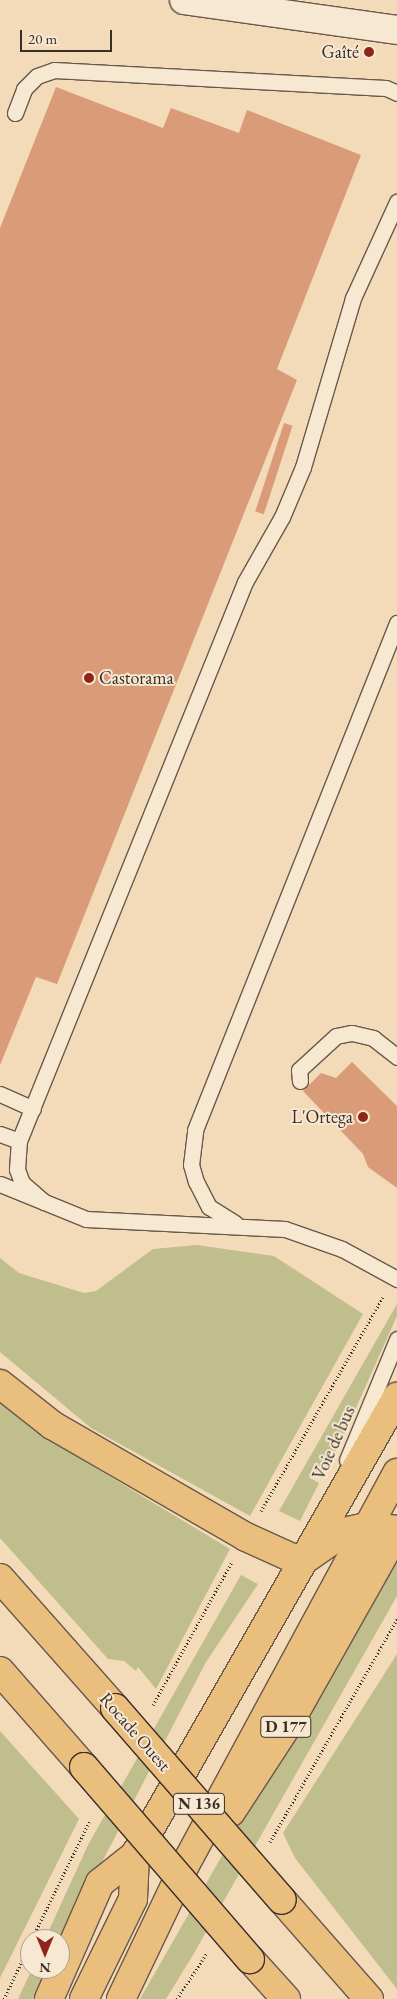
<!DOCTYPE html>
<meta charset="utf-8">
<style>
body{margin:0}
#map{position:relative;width:397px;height:1999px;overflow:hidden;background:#f3dbb9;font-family:"EB Garamond",serif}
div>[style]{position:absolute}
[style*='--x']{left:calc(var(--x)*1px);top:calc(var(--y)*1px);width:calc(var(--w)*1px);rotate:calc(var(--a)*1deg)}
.green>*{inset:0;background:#c0be8c}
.building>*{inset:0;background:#da9b79;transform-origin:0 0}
.path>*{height:3px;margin-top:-1.5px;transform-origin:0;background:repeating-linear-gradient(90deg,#3b2d27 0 1px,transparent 0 3.5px)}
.roads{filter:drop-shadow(1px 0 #69584c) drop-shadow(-1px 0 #69584c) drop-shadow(0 1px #69584c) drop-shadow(0 -1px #69584c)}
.lane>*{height:15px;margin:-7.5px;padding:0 7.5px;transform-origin:7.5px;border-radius:7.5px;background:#f7e8d2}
.secondary>*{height:28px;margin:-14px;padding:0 14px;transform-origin:14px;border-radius:14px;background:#f7e8d2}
.primary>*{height:28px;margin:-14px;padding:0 14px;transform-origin:14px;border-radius:14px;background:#eabe7c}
.highway>*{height:28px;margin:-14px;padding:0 14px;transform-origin:14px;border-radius:14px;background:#eabe7c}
.bridges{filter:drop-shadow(1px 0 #3b2d27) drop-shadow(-1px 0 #3b2d27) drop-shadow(0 1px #3b2d27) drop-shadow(0 -1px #3b2d27)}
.highway-bridge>*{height:28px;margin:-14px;padding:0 14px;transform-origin:14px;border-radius:14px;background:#eabe7c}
.dots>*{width:14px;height:14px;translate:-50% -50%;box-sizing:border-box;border:2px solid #f7e8d2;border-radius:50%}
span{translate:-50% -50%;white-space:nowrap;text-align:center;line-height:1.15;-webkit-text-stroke:4px #f7e8d2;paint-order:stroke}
.shield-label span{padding:1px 4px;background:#f7e8d2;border:1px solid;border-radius:4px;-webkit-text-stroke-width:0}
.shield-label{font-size:16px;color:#3b2d27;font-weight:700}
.poi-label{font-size:18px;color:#3b2d27}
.right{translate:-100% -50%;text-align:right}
.left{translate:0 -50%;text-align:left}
.street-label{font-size:18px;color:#3b2d27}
.north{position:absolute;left:20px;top:1929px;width:50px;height:50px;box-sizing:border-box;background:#f7e8d2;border:1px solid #ac9d8e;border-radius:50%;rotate:180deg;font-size:14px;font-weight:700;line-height:20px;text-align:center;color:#3b2d27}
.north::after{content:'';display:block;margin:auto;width:18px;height:22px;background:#8f2418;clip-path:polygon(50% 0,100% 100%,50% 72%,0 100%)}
.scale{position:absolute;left:20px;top:30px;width:92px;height:22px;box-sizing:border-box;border:2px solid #3b2d27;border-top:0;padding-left:6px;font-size:15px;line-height:18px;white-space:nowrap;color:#3b2d27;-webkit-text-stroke:4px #f7e8d2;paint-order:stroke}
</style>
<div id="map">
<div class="green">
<i style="clip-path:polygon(197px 1245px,274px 1256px,363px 1314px,250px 1516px,91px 1428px,0 1352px,0 1258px,19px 1273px,84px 1293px,96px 1291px,153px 1249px)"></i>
<i style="clip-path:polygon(397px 1304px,397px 1316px,342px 1439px,322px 1478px,314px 1473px,310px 1478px,319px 1483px,300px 1521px,279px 1511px)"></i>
<i style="clip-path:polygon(0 1399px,79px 1458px,230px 1549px,156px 1689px,138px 1667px,136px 1671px,124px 1661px,108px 1659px,0 1538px)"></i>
<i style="clip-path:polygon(389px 1564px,397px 1564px,397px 1596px,193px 1955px,166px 1999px,140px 1999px)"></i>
<i style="clip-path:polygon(241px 1575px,258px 1584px,206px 1662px,60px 1943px,45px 1939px,88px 1845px)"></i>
<i style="clip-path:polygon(397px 1654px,397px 1989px,295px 1858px,283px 1833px)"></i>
<i style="clip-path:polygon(0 1731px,79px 1819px,0 1978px)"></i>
<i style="clip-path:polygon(32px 1969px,47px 1969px,33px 1999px,18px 1999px)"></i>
</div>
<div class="building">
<i style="clip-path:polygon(56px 87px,163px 128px,171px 108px,239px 133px,247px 110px,361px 155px,277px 369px,297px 380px,57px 984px,36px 977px,0 1065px,0 228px)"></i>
<i style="left:284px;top:423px;width:9px;height:93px;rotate:18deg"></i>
<i style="clip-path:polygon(352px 1062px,397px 1106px,397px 1188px,368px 1167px,363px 1154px,303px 1091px,321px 1073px,336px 1078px)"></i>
</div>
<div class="path">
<i style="--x:261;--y:1511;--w:246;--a:-60.3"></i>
<i style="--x:153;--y:1705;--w:163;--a:-61.1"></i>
<i style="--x:270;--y:1842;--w:257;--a:-60.3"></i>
<i style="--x:32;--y:1939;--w:132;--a:-64"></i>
<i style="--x:4;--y:1999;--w:61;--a:-64.7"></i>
<i style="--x:177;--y:1999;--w:55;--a:-56.9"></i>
</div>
<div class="roads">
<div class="lane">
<i style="--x:15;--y:113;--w:26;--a:-69"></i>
<i style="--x:24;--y:89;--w:18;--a:-45"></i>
<i style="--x:37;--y:76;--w:18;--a:-19"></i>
<i style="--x:54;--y:70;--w:332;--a:3.1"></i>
<i style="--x:386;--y:88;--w:12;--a:24"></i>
<i style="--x:300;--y:1081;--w:11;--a:-95"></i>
<i style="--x:299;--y:1070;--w:50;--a:-42.6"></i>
<i style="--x:336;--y:1036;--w:16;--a:-11"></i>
<i style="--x:352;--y:1033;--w:22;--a:13"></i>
<i style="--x:373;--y:1038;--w:31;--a:38"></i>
<i style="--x:0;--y:1094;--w:36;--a:24"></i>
<i style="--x:0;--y:1134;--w:20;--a:20"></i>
<i style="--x:0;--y:1184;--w:93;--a:22.1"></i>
<i style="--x:86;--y:1219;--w:199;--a:2.9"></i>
<i style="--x:285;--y:1229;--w:60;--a:19.3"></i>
<i style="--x:342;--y:1249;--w:63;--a:28.6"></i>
<i style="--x:44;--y:1202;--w:29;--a:-139"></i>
<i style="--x:22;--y:1183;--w:15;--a:-110"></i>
<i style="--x:17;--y:1169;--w:28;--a:-86"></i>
<i style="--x:19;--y:1141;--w:603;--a:-67.99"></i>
<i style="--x:245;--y:582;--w:75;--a:-60.4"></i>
<i style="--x:282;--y:517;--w:54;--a:-67.2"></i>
<i style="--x:303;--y:467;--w:176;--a:-73.5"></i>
<i style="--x:353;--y:298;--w:106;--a:-65.4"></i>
<i style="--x:235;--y:1223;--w:31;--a:-148"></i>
<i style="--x:209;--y:1207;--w:28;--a:-117"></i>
<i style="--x:196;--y:1182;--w:18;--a:-106"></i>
<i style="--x:191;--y:1165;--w:35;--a:-83"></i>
<i style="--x:195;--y:1130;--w:546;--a:-68.28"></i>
<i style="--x:347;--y:1460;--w:131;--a:-67.5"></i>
</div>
<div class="secondary">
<i style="--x:184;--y:0;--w:215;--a:8"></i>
</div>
<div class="primary">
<i style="--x:231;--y:1812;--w:106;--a:-56.9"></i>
<i style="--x:289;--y:1723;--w:220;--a:-60.6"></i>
<i style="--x:49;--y:1999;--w:127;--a:-66.3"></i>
<i style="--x:100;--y:1883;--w:45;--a:-38.7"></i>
<i style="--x:135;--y:1855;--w:528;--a:-60.23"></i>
<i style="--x:121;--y:1999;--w:146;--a:-64.5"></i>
<i style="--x:184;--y:1867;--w:448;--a:-61.6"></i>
</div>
<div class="highway">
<i style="--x:0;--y:1384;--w:66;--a:38.3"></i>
<i style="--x:52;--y:1425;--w:224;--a:30"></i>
<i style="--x:246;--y:1537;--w:60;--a:24.4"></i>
<i style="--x:301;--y:1562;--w:52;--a:-34.9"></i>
<i style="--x:344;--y:1532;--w:22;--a:-13"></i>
<i style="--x:365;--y:1527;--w:32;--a:5"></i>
<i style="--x:0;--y:1578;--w:174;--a:48.5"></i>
<i style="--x:0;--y:1671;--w:128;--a:48.8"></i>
<i style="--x:282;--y:1900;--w:132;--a:48.7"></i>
<i style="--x:250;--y:1959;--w:54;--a:48"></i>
<i style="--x:84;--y:1999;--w:111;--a:-63.9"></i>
<i style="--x:133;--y:1899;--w:44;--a:-87.4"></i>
</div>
</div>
<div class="bridges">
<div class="highway-bridge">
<i style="--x:115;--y:1708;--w:254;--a:49"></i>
<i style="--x:84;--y:1767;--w:254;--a:49.2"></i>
</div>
</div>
<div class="dots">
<i style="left:369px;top:52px;background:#8f2418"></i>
<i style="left:89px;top:678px;background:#8f2418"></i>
<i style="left:363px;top:1117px;background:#8f2418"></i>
</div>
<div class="shield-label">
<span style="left:286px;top:1727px">D 177</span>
<span style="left:199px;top:1804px">N 136</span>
</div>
<div class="poi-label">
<span class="right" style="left:359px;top:52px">Gaîté</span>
<span class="left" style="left:99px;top:678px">Castorama</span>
<span class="right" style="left:353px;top:1117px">L'Ortega</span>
</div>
<div class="street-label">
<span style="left:334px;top:1443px;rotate:-66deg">Voie de bus</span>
<span style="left:135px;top:1732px;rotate:49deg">Rocade Ouest</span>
</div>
<div class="north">N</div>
<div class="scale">20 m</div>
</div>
